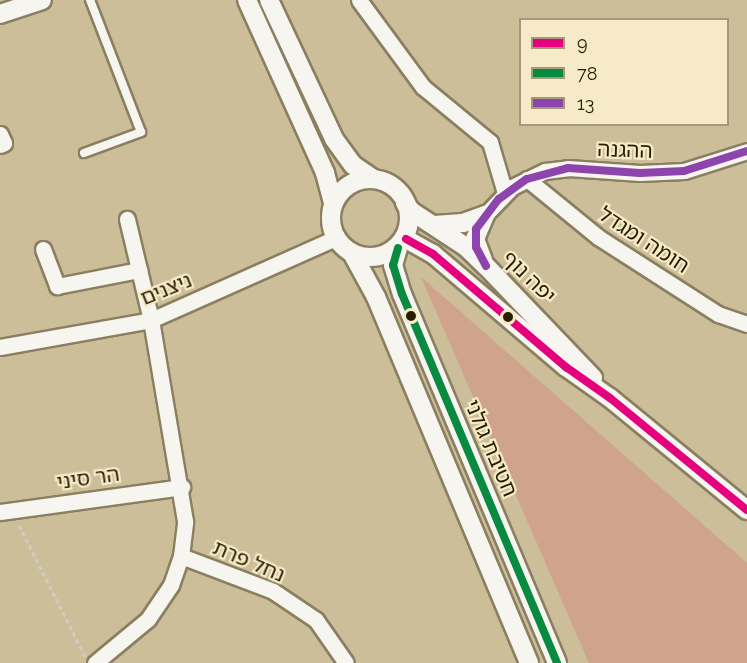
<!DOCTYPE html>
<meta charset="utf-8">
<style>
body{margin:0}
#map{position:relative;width:747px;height:663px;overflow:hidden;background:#cbbe99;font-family:Raleway,"Noto Sans Hebrew",sans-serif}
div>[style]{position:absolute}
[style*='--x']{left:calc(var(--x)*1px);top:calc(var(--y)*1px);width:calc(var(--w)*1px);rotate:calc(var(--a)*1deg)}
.green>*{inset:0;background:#cfa38c}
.path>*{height:3px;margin-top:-1.5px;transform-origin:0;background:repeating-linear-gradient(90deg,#d0ccc0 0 4.5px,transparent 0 7.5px)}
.roads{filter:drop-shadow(2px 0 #8a7f60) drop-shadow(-2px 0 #8a7f60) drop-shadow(0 2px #8a7f60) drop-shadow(0 -2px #8a7f60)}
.service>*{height:8px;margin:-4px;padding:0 4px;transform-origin:4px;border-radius:4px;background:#f7f5f0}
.minor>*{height:15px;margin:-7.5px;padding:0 7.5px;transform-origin:7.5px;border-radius:7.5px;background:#f7f5f0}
.tertiary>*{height:18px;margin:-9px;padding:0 9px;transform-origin:9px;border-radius:9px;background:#f7f5f0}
.tertiary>.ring{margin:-9px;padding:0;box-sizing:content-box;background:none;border:18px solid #f7f5f0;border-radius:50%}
.bus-1>*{height:8px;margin:-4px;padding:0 4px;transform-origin:4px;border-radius:4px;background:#e5007d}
.bus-2>*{height:8px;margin:-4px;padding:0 4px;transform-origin:4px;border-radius:4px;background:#088b41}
.bus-3>*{height:8px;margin:-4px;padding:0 4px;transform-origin:4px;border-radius:4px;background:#8e44ad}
.dots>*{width:16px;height:16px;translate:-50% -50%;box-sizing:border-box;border:3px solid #f6eac8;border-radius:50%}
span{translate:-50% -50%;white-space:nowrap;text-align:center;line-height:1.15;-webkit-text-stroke:4.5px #f6eac8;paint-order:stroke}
.street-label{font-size:21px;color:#281f02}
.legend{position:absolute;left:519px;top:18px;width:210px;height:108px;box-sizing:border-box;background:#f6eac8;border:2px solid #a49979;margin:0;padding:8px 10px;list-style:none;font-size:18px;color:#281f02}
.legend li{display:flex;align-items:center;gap:12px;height:30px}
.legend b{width:30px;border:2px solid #a49979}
</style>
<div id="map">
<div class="green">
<i style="clip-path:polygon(421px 277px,747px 563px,747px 663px,589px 663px)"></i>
</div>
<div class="path">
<i style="--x:19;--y:525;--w:147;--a:63.3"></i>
</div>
<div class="roads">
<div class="service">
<i style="--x:84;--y:153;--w:61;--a:-20.2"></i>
<i style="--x:141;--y:132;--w:142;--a:-111.1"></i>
</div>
<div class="minor">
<i style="--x:359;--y:0;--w:108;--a:53.7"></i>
<i style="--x:423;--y:87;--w:87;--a:39.4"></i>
<i style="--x:490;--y:142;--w:53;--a:73.6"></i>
<i style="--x:0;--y:134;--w:10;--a:66"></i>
<i style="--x:4;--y:143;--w:4;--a:153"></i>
<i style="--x:527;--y:179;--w:92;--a:39.2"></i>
<i style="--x:598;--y:237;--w:143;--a:32.7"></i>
<i style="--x:718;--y:314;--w:31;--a:19"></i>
<i style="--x:485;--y:215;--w:39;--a:-46"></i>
<i style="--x:512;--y:187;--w:37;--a:-26"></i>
<i style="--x:545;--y:171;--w:23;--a:-7"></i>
<i style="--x:568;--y:168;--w:72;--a:4"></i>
<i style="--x:640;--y:173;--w:44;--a:-2.6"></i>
<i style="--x:684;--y:171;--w:66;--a:-17.6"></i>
<i style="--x:43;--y:249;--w:40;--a:69"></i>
<i style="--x:57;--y:286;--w:84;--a:-11"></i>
<i style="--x:0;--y:347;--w:153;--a:-10.1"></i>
<i style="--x:151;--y:320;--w:204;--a:-24"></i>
<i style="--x:0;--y:512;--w:184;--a:-7.8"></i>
<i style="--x:181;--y:556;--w:98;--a:20.8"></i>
<i style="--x:273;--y:591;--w:52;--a:34"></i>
<i style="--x:316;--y:620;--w:52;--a:55.1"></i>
<i style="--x:95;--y:663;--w:69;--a:-39.7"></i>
<i style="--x:148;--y:619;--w:41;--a:-55.9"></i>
<i style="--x:171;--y:585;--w:31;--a:-71"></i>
<i style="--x:181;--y:556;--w:35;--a:-83"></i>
<i style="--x:185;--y:521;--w:204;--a:-99.6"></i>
<i style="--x:151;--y:320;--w:104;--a:-103.4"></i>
</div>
<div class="tertiary">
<i style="--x:247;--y:0;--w:190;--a:65.7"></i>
<i style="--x:325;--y:173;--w:31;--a:75"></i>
<i style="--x:269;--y:0;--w:153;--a:64.9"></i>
<i style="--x:334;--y:139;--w:32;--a:54"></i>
<i style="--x:353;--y:165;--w:23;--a:34"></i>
<i style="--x:0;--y:14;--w:44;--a:-18.4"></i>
<i class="ring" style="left:331px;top:179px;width:60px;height:60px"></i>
<i style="--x:405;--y:203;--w:10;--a:53"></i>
<i style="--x:411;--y:211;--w:66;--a:33.2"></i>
<i style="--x:466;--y:247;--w:28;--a:44"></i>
<i style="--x:486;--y:266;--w:155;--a:46.3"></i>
<i style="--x:434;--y:225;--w:29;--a:-4"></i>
<i style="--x:463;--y:223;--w:23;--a:-20"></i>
<i style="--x:406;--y:239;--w:31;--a:29"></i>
<i style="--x:433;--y:254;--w:175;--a:40.4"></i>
<i style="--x:566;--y:367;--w:54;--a:35.2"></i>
<i style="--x:610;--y:398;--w:177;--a:39.3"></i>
<i style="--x:398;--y:248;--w:18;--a:106"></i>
<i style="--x:393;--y:265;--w:30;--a:73"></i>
<i style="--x:402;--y:294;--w:400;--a:67.2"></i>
<i style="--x:352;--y:253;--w:50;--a:61.4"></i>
<i style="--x:376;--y:297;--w:397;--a:67.3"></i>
<i style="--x:483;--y:260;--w:22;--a:-111"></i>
<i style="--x:475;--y:239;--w:26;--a:-67"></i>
</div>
</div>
<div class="bus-1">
<i style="--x:406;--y:239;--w:31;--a:29"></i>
<i style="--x:433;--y:254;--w:175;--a:40.4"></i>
<i style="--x:566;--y:367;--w:54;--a:35.2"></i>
<i style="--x:610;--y:398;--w:177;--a:39.3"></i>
</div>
<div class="bus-2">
<i style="--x:398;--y:248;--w:18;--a:106"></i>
<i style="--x:393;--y:265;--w:30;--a:73"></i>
<i style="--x:402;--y:294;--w:400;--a:67.2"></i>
</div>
<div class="bus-3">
<i style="--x:486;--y:266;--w:21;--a:-118"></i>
<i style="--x:476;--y:247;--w:18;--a:-90"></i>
<i style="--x:476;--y:229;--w:38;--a:-53"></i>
<i style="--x:499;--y:199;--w:34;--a:-36"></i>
<i style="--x:527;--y:179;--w:42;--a:-15"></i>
<i style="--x:568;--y:168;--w:72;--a:4"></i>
<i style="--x:640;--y:173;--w:44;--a:-2.6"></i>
<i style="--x:684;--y:171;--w:66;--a:-17.6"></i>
</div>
<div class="dots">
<i style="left:411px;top:316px;background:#281f02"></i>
<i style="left:508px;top:317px;background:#281f02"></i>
</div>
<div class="street-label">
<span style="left:625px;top:150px;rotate:2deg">ההגנה</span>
<span style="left:644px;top:240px;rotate:33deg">חומה ומגדל</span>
<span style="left:529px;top:277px;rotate:44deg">יפה נוף</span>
<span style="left:166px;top:289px;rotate:-22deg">ניצנים</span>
<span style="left:491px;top:448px;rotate:67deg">חטיבת גולני</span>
<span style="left:88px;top:478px;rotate:-8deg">הר סיני</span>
<span style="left:249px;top:561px;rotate:23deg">נחל פרת</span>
</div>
<ul class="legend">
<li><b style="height:8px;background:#e5007d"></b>9</li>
<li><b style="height:8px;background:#088b41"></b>78</li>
<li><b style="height:8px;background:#8e44ad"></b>13</li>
</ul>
</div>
